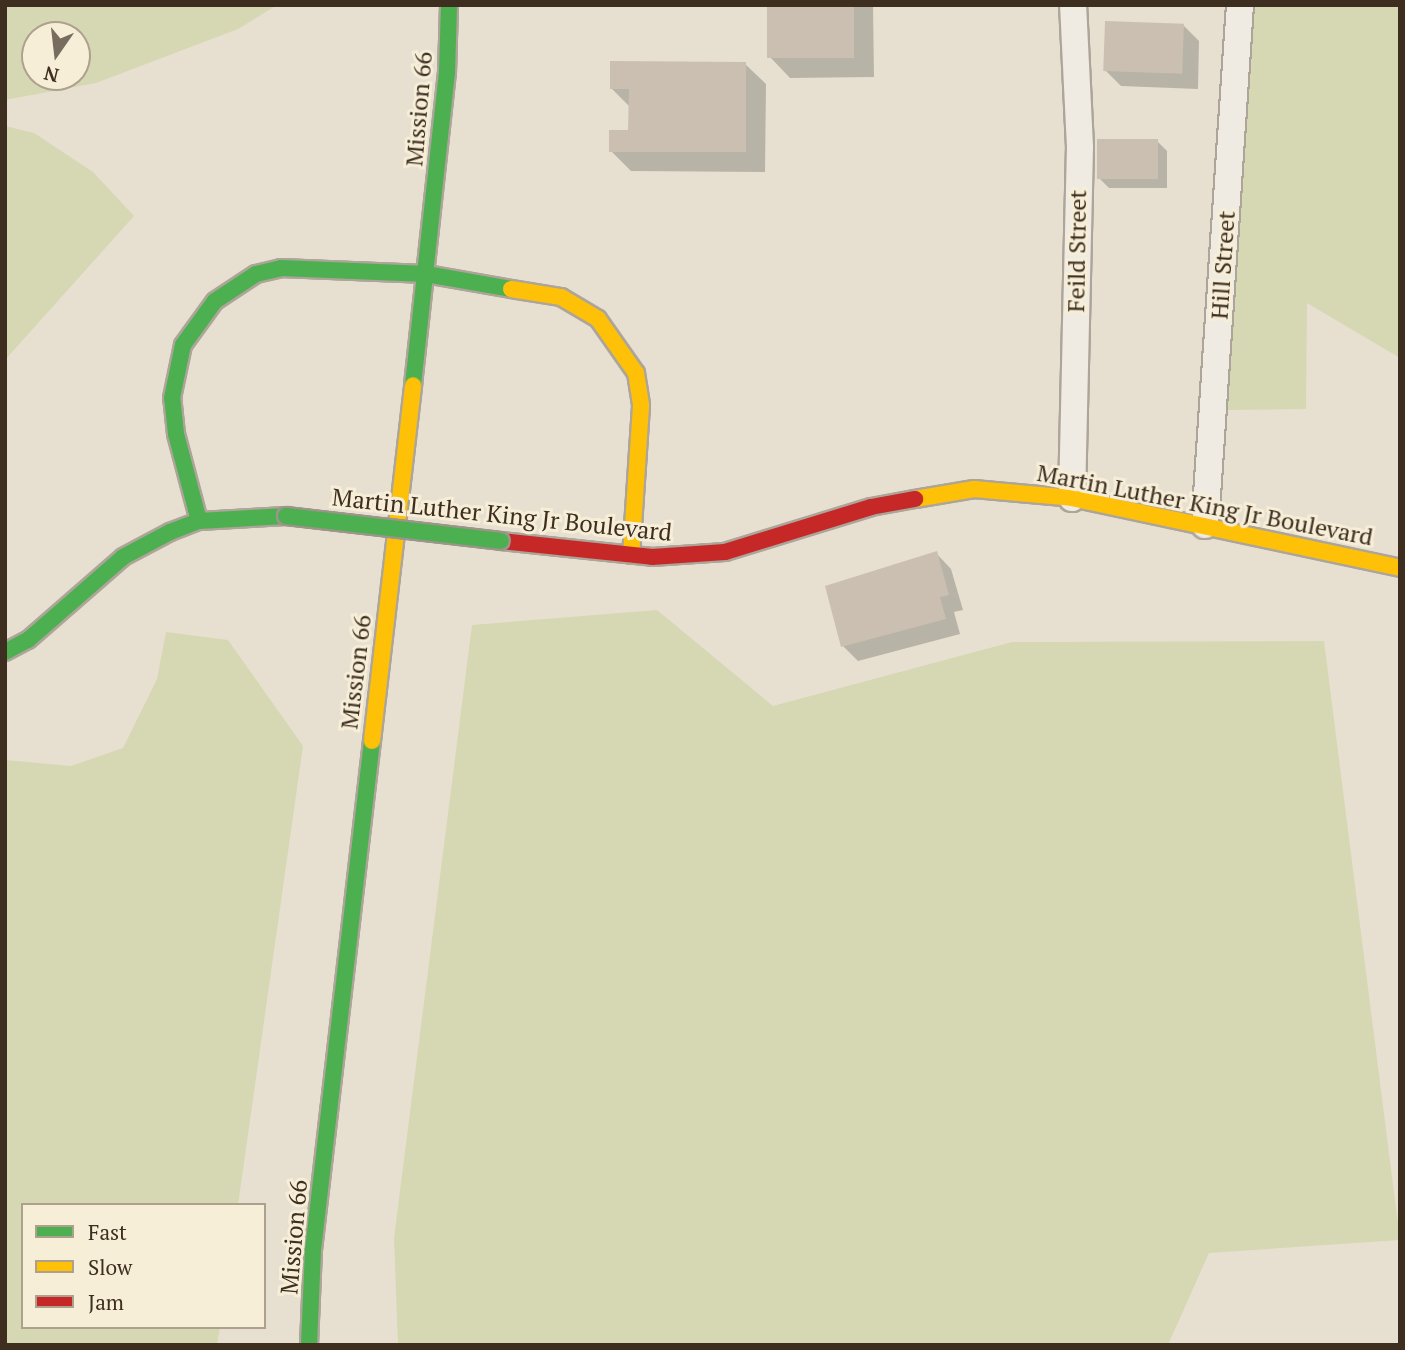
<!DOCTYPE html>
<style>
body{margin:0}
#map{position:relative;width:1405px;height:1350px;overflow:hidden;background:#e7e0d1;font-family:"PT Serif",serif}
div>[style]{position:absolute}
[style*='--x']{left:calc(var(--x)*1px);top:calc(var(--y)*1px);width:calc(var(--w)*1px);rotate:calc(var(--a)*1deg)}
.green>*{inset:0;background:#d6d7b3}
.shadow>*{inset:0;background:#0003}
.building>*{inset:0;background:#cbbfb2;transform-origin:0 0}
.roads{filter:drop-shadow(2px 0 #ada599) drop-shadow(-2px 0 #ada599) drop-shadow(0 2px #ada599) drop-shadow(0 -2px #ada599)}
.street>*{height:26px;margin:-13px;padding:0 13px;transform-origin:13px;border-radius:13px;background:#efebe3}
.fast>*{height:16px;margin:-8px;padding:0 8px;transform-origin:8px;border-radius:8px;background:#4caf50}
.slow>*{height:16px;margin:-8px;padding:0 8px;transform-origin:8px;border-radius:8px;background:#ffc107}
.jam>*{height:16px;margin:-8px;padding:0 8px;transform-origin:8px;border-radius:8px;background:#c62828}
.bridges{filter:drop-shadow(2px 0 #9c958a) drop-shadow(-2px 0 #9c958a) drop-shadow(0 2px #9c958a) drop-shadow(0 -2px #9c958a)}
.fast-bridge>*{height:16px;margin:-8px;padding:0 8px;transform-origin:8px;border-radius:8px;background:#4caf50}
span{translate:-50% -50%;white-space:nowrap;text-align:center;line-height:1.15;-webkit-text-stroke:6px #f7eed8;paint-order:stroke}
.street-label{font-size:24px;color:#3d2e20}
.frame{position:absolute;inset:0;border:7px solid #3d2e20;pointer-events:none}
.legend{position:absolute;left:21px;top:1203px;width:245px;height:126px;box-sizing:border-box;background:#f7eed8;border:2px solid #ada18e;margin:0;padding:9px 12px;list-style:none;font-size:21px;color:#3d2e20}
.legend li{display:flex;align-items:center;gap:14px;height:35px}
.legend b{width:35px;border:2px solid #ada18e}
.north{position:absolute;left:21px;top:21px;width:70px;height:70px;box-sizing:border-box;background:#f7eed8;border:2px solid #ada18e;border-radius:50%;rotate:194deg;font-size:19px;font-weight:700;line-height:28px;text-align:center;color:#3d2e20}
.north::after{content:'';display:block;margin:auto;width:24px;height:32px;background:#786c5e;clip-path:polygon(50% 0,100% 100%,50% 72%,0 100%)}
</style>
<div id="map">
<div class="green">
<i style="clip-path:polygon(evenodd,5px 5px,277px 5px,238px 29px,96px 83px,5px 100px,5px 5px,35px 35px,77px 35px,77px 77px,35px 77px,35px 35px)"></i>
<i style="clip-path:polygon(1253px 5px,1400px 5px,1400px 358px,1307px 303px,1306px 409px,1223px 410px,1246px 52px)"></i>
<i style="clip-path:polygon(5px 126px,34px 133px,93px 172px,134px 216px,5px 360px)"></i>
<i style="clip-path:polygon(657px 610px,773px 706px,1012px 642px,1324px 641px,1400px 1240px,1209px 1253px,1168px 1345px,398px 1345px,394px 1238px,472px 625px)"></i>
<i style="clip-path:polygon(166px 632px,228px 640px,303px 746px,238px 1205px,23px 1205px,23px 1327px,220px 1327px,217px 1345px,5px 1345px,5px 760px,71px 766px,123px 748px,157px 679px)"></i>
</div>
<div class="shadow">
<i style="clip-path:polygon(769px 5px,873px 5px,874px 77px,790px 78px,770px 57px)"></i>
<i style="clip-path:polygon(1184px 26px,1199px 41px,1198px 89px,1121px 86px,1106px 71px)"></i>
<i style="clip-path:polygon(745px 64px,766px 84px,765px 172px,631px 171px,611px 151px,630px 132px,630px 107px,611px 88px)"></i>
<i style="clip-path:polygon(1157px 141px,1167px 151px,1167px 188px,1109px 188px,1099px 178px)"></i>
<i style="clip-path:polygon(936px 553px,951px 569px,963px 610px,954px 612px,960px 634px,858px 661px,843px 646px)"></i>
</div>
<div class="building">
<i style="left:767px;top:5px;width:87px;height:53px"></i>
<i style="left:1105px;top:21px;width:79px;height:50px;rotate:2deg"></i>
<i style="clip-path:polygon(610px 61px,746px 62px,746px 152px,609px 152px,609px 130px,628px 130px,629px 89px,610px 89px)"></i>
<i style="left:1097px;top:139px;width:61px;height:40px"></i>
<i style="clip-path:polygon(937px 551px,949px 595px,940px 597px,946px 619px,841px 647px,825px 586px)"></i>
</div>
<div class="roads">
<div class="street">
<i style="--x:1072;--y:498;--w:351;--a:-88.7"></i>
<i style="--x:1080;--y:147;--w:142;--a:-92.8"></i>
<i style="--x:1205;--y:525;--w:521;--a:-86.15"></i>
</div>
<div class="fast">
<i style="--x:413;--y:385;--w:314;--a:-83.8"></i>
<i style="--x:447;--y:73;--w:68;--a:-88.3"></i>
<i style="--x:199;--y:521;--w:90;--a:-104.8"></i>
<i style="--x:176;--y:434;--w:36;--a:-96"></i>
<i style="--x:172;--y:398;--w:54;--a:-78.3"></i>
<i style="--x:183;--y:345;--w:54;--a:-54"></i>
<i style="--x:215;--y:301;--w:49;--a:-33.4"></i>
<i style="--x:256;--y:274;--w:26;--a:-13"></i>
<i style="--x:281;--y:268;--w:145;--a:2.4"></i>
<i style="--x:426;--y:274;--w:86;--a:10"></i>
<i style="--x:5;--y:652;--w:26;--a:-28"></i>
<i style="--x:28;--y:640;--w:126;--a:-41.1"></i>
<i style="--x:123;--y:557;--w:53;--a:-28"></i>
<i style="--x:170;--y:532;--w:31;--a:-21"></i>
<i style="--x:199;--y:521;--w:87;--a:-3.3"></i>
<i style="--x:309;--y:1345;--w:95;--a:-87.6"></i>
<i style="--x:313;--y:1250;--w:512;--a:-83.39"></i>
</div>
<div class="slow">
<i style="--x:511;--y:289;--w:51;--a:9.1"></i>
<i style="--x:561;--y:297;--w:43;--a:30.7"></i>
<i style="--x:598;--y:319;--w:66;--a:54.9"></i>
<i style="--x:636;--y:373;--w:33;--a:81"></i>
<i style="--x:641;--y:406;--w:149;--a:93.8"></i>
<i style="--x:915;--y:499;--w:60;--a:-9.6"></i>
<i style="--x:974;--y:489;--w:98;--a:5.2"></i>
<i style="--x:1072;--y:498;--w:335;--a:12"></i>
<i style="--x:372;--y:741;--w:358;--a:-83.4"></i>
</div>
<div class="jam">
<i style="--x:501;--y:541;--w:152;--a:6"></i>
<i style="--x:652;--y:557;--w:73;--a:-3.9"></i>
<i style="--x:725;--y:552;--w:153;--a:-17.1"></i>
<i style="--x:871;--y:507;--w:45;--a:-10.3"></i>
</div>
</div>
<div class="bridges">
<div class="fast-bridge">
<i style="--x:286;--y:516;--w:216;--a:6.6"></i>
</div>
</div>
<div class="street-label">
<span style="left:419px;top:109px;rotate:-85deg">Mission 66</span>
<span style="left:1077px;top:251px;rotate:-89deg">Feild Street</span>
<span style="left:1223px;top:265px;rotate:-86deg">Hill Street</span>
<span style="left:1205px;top:505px;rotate:11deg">Martin Luther King Jr Boulevard</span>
<span style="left:502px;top:515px;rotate:6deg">Martin Luther King Jr Boulevard</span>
<span style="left:356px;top:672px;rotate:-83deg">Mission 66</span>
<span style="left:294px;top:1237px;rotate:-85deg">Mission 66</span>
</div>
<div class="frame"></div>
<ul class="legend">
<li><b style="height:9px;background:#4caf50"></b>Fast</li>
<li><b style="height:9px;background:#ffc107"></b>Slow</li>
<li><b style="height:9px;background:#c62828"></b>Jam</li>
</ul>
<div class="north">N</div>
</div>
